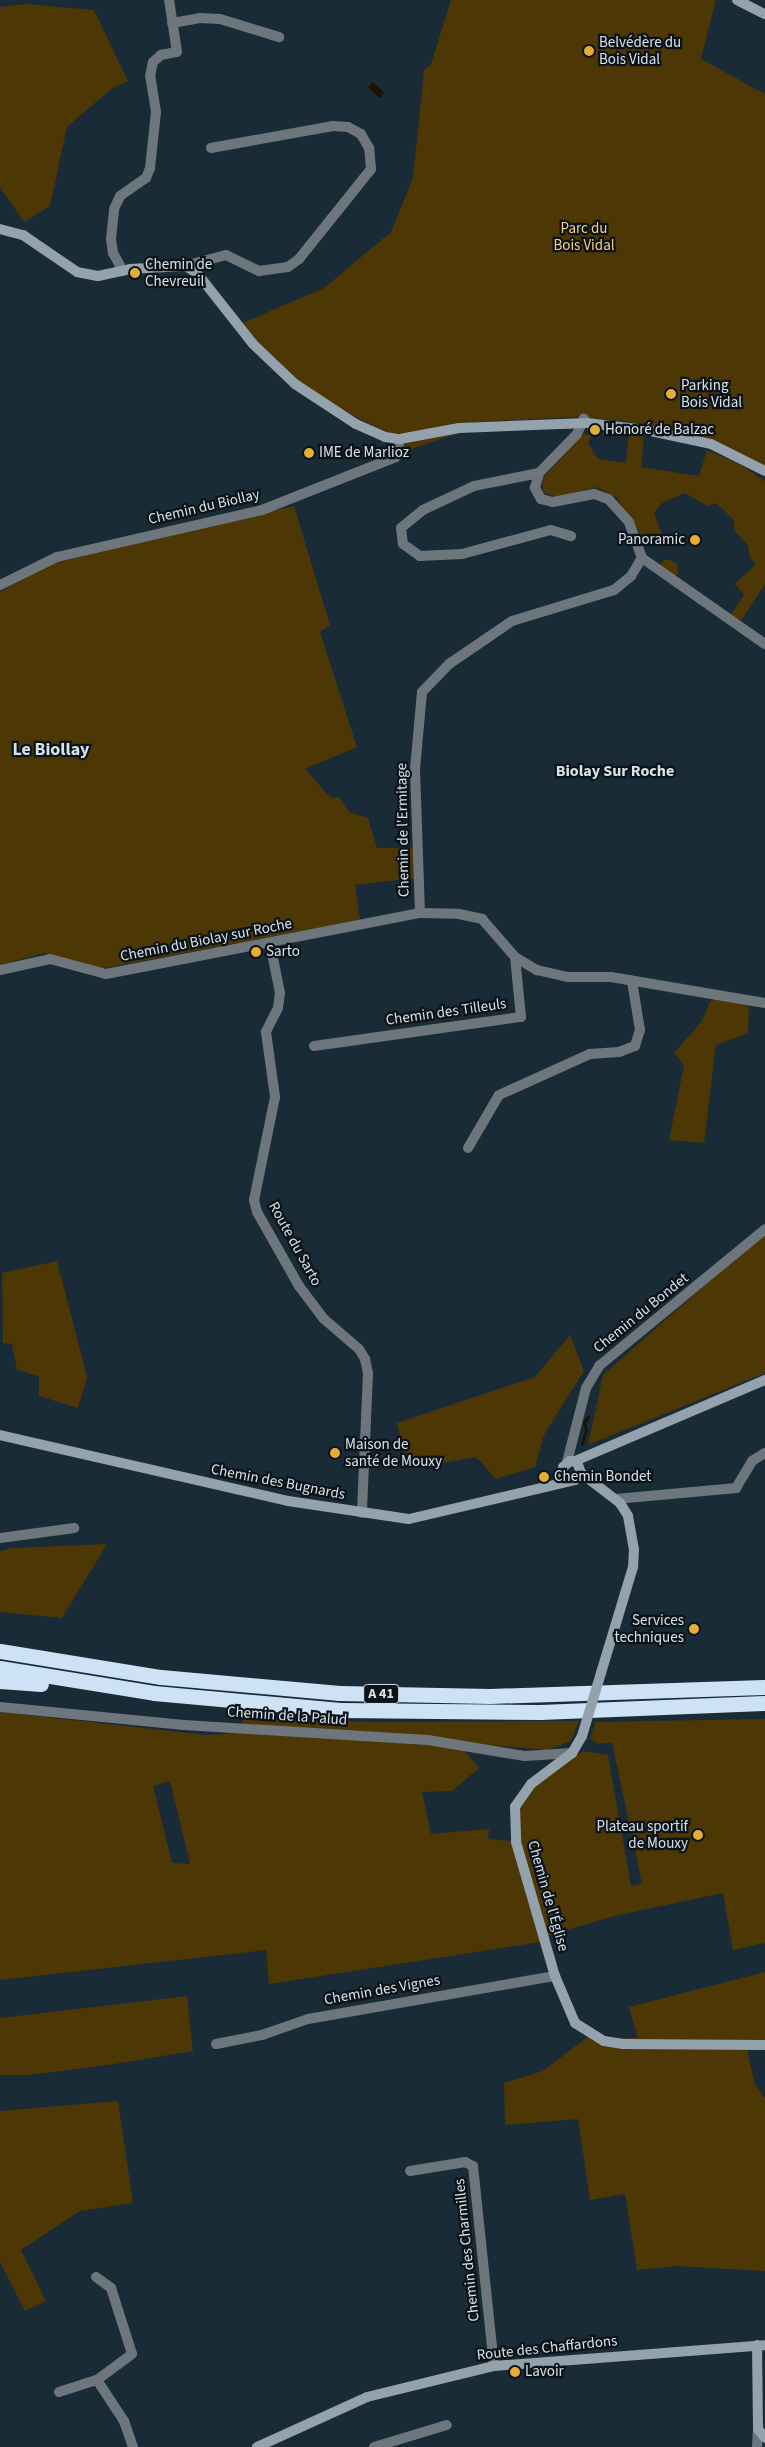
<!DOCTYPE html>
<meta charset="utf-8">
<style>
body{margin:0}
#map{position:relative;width:765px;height:2447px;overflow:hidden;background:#1a2b38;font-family:"Source Sans 3",sans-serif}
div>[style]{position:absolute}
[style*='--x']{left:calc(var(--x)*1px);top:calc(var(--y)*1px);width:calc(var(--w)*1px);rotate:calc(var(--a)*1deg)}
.green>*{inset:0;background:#4c3705}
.water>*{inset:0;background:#1e1300;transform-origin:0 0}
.stream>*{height:2.5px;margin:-1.25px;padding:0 1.25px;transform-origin:1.25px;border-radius:1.25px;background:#1e1300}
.street>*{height:10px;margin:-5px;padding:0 5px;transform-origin:5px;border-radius:5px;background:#6e767d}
.secondary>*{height:10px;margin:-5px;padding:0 5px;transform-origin:5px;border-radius:5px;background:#94a2ad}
.highway>*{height:15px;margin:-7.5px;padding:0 7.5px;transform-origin:7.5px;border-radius:7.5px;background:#cde3f5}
.secondary-bridge>*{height:10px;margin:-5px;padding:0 5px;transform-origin:5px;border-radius:5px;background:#94a2ad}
.dots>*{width:14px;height:14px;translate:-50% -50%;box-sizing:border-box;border:2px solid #0b1318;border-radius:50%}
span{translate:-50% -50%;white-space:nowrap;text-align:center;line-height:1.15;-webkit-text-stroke:4.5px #0b1318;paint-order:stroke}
.shield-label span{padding:1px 4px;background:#0b1318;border:1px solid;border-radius:4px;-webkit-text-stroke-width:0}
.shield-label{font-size:14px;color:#d7e2eb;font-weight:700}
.poi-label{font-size:15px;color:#d7e2eb}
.left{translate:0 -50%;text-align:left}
.right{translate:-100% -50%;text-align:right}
.park-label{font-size:15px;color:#f9d07f}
.street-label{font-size:15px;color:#d7e2eb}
.neighbourhood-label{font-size:16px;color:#d7e2eb;font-weight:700}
.quarter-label{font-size:18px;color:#d7e2eb;font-weight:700}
</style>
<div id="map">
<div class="green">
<i style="clip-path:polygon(451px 0,716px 0,701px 59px,765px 94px,765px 467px,713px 439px,624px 421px,575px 417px,457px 423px,410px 433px,389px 433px,325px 402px,297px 382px,240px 324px,324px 288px,391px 232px,413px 178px,424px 70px,431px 64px)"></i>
<i style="clip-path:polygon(26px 4px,94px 10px,128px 81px,111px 89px,67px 127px,50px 206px,24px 222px,0 187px,0 7px)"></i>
<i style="clip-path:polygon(462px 432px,405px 451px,402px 449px,406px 442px)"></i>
<i style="clip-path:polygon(629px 432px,644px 435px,641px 467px,699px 476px,707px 450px,741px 465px,765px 481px,765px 584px,741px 621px,730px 616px,744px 595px,735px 584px,756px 564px,750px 558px,748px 545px,734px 530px,734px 520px,716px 503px,707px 506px,685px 493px,662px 503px,654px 513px,667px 548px,643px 538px,616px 497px,596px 487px,558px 498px,542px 492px,543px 478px,583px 434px,592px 435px,588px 443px,598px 459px,626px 463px)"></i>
<i style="clip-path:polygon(294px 506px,330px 625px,320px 632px,357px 747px,305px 769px,331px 798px,339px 797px,349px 812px,368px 818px,377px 848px,413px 848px,415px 878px,355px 885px,360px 920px,99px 969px,44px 953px,0 965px,0 592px,52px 563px)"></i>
<i style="clip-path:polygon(664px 560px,670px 560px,677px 564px,678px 573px,674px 578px,659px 566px)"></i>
<i style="clip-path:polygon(718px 996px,745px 1003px,749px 1008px,748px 1033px,716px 1045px,704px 1143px,669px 1140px,684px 1065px,674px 1053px,702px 1021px,710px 1002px)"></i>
<i style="clip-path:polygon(765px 1232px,765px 1373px,588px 1445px,603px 1375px)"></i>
<i style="clip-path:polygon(57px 1261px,87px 1377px,78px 1408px,39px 1396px,39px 1376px,17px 1370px,12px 1344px,3px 1343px,2px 1273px)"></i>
<i style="clip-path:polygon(570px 1335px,584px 1371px,544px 1435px,535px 1467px,496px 1479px,476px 1457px,408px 1469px,397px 1423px,535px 1377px)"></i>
<i style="clip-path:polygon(107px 1544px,62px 1618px,0 1612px,0 1551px,12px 1548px)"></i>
<i style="clip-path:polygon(evenodd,0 1712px,206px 1735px,238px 1733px,244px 1719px,379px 1722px,579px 1721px,571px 1741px,548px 1750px,457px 1742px,479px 1768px,452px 1791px,422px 1792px,431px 1834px,489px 1829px,488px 1839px,511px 1841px,540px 1942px,269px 1984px,266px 1950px,0 1980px,0 1712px,170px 1781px,190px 1864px,172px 1863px,153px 1786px,170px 1781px)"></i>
<i style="clip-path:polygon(765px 1719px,765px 1943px,733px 1950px,723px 1893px,614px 1916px,546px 1936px,519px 1837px,520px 1805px,530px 1788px,583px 1751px,608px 1755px,631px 1886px,642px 1884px,612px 1742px,598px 1744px,590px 1739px,595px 1722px)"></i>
<i style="clip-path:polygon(765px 1972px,765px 2049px,747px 2050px,755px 2085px,765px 2098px,765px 2271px,677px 2266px,637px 2270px,625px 2194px,590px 2200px,578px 2119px,505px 2125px,504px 2083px,543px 2071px,586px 2038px,638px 2038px,629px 2007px)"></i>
<i style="clip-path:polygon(187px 1996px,193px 2051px,108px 2065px,30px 2075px,0 2075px,0 2018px)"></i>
<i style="clip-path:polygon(118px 2101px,133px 2203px,80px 2211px,21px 2250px,46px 2301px,25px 2311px,0 2262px,0 2111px)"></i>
</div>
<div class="water">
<i style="left:373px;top:82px;width:16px;height:7px;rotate:45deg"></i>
</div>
<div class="stream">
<i style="--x:582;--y:1444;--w:14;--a:-73"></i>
<i style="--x:586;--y:1431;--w:8;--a:-104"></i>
<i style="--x:584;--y:1423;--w:7;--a:-56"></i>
</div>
<div class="street">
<i style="--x:172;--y:23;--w:27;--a:-10"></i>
<i style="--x:199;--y:18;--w:21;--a:3"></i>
<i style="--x:220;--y:19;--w:62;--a:17"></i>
<i style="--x:185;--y:266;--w:42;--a:-15"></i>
<i style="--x:226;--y:255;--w:37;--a:26"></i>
<i style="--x:259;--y:271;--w:29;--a:-8"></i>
<i style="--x:288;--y:267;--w:14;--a:-36"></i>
<i style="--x:299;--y:259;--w:115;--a:-51.3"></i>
<i style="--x:371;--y:169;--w:21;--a:-95"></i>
<i style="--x:369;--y:148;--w:16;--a:-120"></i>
<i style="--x:361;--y:134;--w:15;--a:-152"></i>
<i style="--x:348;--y:127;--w:15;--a:-176"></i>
<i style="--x:333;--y:126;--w:124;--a:169.8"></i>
<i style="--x:123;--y:271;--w:21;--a:-119"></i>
<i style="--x:113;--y:253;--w:14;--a:-98"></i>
<i style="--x:111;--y:239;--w:30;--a:-84"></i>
<i style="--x:114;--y:209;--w:14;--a:-65"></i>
<i style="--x:120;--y:196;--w:32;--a:-35"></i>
<i style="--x:146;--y:178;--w:11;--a:-68"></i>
<i style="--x:150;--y:168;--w:56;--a:-83.9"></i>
<i style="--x:156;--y:112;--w:36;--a:-99"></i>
<i style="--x:150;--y:76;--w:14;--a:-78"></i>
<i style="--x:153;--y:62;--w:11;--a:-41"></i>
<i style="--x:161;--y:55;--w:16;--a:-11"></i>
<i style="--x:177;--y:52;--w:53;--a:-98.7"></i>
<i style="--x:539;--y:473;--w:66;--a:168.7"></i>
<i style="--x:474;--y:486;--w:56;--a:154.8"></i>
<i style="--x:423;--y:510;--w:28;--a:141"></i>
<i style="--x:401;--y:528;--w:16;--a:83"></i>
<i style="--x:403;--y:544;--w:21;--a:35"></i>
<i style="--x:420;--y:556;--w:42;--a:-2.7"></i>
<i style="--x:462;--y:554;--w:92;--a:-15.1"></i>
<i style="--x:551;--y:530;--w:21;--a:17"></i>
<i style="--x:642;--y:558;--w:150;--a:35"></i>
<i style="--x:0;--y:585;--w:64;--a:-26.2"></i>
<i style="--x:57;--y:557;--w:210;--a:-12.9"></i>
<i style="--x:262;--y:510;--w:144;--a:-21.6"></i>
<i style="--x:396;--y:457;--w:18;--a:-77"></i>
<i style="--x:420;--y:913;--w:144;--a:-92"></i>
<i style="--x:415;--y:769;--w:77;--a:-84.8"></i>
<i style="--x:422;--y:692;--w:39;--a:-46"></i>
<i style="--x:449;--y:664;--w:76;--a:-34.3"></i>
<i style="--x:512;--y:621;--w:107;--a:-16.9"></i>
<i style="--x:614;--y:590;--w:22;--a:-39"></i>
<i style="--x:631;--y:576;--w:21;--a:-59"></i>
<i style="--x:642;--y:558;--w:38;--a:-110"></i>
<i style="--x:629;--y:522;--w:31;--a:-132"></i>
<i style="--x:608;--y:499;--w:15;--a:-160"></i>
<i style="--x:594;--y:494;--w:42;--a:169"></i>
<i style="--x:553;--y:502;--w:12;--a:-166"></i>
<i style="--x:541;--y:499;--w:13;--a:-119"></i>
<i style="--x:535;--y:488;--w:16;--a:-75"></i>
<i style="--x:539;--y:473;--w:54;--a:-45.7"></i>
<i style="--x:577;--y:434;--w:17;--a:-66"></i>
<i style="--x:270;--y:943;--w:51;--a:78.7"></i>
<i style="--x:280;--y:993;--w:15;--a:98"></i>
<i style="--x:278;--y:1008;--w:27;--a:117"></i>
<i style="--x:266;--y:1032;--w:66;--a:82.1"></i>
<i style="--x:275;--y:1097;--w:105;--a:101.5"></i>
<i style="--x:254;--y:1200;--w:12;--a:76"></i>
<i style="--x:257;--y:1212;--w:85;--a:60.4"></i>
<i style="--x:299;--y:1286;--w:41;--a:52.9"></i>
<i style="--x:324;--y:1319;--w:46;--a:40.6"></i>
<i style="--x:359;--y:1349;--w:12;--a:59"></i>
<i style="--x:365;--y:1359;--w:14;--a:78"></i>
<i style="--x:368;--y:1373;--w:140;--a:92.5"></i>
<i style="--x:0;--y:970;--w:51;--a:-12.4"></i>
<i style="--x:50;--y:959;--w:58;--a:15"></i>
<i style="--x:106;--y:974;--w:320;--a:-11"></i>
<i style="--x:420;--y:913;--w:39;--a:1"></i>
<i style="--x:459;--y:914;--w:24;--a:12"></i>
<i style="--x:482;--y:919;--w:50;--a:49"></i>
<i style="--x:515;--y:957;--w:26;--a:31"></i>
<i style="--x:537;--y:970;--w:32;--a:13"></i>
<i style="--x:568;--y:977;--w:43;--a:0"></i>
<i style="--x:611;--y:977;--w:156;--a:9.6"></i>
<i style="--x:314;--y:1046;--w:209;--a:-8"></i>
<i style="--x:521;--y:1017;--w:60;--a:-95.7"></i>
<i style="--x:468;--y:1148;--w:61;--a:-59.7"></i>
<i style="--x:499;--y:1095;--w:100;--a:-24.3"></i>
<i style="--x:590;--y:1054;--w:29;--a:-4"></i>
<i style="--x:619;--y:1052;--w:17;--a:-21"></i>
<i style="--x:635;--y:1046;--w:17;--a:-73"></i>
<i style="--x:640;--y:1030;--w:50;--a:-99.3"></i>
<i style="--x:567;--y:1462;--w:76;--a:-75.6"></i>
<i style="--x:586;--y:1388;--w:26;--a:-59"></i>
<i style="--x:599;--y:1366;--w:215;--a:-39.5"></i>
<i style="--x:616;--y:1499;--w:121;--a:-5.2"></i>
<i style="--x:736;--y:1488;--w:31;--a:-59"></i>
<i style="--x:752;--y:1461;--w:15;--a:-32"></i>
<i style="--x:0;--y:1538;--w:75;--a:-7.7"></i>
<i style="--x:0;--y:1707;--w:185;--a:5.6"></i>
<i style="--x:184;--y:1725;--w:244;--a:3.5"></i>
<i style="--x:428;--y:1740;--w:98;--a:9.4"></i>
<i style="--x:525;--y:1756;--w:47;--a:-3.7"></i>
<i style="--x:216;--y:2044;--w:47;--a:-11.1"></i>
<i style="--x:262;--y:2035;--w:49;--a:-19.2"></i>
<i style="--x:308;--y:2019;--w:251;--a:-9.9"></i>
<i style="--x:410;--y:2171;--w:56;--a:-9.3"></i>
<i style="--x:465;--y:2162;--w:9;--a:27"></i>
<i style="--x:473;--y:2166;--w:201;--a:84"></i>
<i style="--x:96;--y:2277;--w:19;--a:36"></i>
<i style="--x:111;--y:2288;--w:69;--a:72.3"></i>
<i style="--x:132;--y:2354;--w:44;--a:143.4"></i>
<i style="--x:97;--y:2380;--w:49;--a:56.6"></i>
<i style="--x:124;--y:2421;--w:28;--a:71"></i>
<i style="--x:59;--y:2392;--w:40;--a:-18"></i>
<i style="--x:374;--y:2447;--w:76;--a:-16.8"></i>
<i style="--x:757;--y:2447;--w:18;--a:-87"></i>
</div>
<div class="secondary">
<i style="--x:737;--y:0;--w:31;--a:27"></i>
<i style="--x:0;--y:229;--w:24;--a:15"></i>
<i style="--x:23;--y:235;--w:65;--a:34.4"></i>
<i style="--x:77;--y:272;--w:21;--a:11"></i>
<i style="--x:98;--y:276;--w:33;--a:-12"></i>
<i style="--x:130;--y:269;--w:55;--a:-3.1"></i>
<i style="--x:185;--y:266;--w:14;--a:30"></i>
<i style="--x:197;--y:273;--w:90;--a:51.7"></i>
<i style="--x:253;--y:344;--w:58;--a:43.6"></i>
<i style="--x:295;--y:384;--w:73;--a:33.3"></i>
<i style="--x:356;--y:424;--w:32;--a:24"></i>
<i style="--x:385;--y:437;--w:15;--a:8"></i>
<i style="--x:400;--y:439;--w:60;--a:-10.6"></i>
<i style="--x:459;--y:428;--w:128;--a:-2.2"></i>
<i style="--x:587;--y:423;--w:59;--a:6.8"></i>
<i style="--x:646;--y:430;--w:66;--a:12.2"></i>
<i style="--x:711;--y:444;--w:60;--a:26.6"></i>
<i style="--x:0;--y:1435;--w:295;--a:12.9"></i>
<i style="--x:288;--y:1501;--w:122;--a:8.5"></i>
<i style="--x:409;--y:1519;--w:171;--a:-13.2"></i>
<i style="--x:575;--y:1480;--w:9;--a:-49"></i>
<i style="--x:581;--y:1473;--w:12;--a:-110"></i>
<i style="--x:577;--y:1462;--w:7;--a:-172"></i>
<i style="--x:570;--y:1461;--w:9;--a:139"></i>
<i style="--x:563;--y:1467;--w:7;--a:98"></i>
<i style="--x:562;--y:1474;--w:8;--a:45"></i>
<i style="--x:575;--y:1461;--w:207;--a:-23.1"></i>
<i style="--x:581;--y:1473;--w:49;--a:37.6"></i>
<i style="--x:620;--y:1503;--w:15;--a:58"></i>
<i style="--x:628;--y:1516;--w:34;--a:80"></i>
<i style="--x:634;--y:1549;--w:18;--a:93"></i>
<i style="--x:633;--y:1567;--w:111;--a:106.8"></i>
<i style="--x:582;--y:1736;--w:20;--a:120"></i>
<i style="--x:572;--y:1753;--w:51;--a:142.9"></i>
<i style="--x:531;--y:1784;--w:28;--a:125"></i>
<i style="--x:515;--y:1807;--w:35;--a:88"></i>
<i style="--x:516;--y:1842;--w:140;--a:73.8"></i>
<i style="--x:555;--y:1976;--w:51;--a:66.9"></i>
<i style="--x:575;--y:2023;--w:34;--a:32"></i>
<i style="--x:604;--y:2041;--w:19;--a:9"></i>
<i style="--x:623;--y:2044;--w:142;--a:0.4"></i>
<i style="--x:757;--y:2345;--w:84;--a:89.3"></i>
<i style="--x:758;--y:2429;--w:11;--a:52"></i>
<i style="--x:257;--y:2447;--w:121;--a:-24.4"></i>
<i style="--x:367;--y:2397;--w:131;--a:-13.7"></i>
<i style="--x:494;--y:2366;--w:272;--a:-4.4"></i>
</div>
<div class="highway">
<i style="--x:0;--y:1651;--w:163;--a:9.2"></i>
<i style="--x:161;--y:1677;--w:179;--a:5.1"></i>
<i style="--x:339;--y:1693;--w:151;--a:1.1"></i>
<i style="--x:490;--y:1696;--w:275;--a:-1.9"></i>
<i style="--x:0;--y:1668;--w:156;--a:9.2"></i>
<i style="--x:154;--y:1693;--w:187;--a:5.2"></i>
<i style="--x:340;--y:1710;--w:200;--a:0.6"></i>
<i style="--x:540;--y:1712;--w:225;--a:-2.3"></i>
<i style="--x:0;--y:1681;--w:41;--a:4.2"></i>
</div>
<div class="secondary-bridge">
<i style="--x:582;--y:1736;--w:66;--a:-73.2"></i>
</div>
<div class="dots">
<i style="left:589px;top:51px;background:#e4ae35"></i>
<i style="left:135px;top:273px;background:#e4ae35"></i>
<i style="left:671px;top:394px;background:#e4ae35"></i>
<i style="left:595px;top:430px;background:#e4ae35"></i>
<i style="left:309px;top:453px;background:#e4ae35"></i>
<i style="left:695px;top:540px;background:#e4ae35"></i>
<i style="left:256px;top:952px;background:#e4ae35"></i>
<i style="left:335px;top:1453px;background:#e4ae35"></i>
<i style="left:544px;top:1477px;background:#e4ae35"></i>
<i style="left:694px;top:1629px;background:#e4ae35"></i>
<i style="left:698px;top:1835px;background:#e4ae35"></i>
<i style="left:515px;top:2372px;background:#e4ae35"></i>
</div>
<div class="shield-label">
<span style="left:381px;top:1694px">A 41</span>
</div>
<div class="poi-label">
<span class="left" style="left:599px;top:51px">Belvédère du<br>Bois Vidal</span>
<span class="left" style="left:145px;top:273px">Chemin de<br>Chevreuil</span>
<span class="left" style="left:681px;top:394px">Parking<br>Bois Vidal</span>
<span class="left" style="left:605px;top:430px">Honoré de Balzac</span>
<span class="left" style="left:319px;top:453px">IME de Marlioz</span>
<span class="right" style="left:685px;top:540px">Panoramic</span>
<span class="left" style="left:266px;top:952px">Sarto</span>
<span class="left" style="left:345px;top:1453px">Maison de<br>santé de Mouxy</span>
<span class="left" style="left:554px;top:1477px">Chemin Bondet</span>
<span class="right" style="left:684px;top:1629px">Services<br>techniques</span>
<span class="right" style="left:688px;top:1835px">Plateau sportif<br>de Mouxy</span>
<span class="left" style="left:525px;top:2372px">Lavoir</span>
</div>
<div class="park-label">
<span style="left:584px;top:237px">Parc du<br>Bois Vidal</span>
</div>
<div class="street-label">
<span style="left:204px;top:507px;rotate:-13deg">Chemin du Biollay</span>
<span style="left:403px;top:830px;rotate:-91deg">Chemin de l'Ermitage</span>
<span style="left:206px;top:940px;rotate:-11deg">Chemin du Biolay sur Roche</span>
<span style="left:446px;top:1012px;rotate:-8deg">Chemin des Tilleuls</span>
<span style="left:295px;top:1244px;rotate:61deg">Route du Sarto</span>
<span style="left:641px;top:1313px;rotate:-39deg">Chemin du Bondet</span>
<span style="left:278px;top:1482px;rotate:11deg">Chemin des Bugnards</span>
<span style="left:287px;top:1716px;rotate:4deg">Chemin de la Palud</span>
<span style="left:548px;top:1896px;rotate:74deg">Chemin de l'Église</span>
<span style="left:382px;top:1990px;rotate:-10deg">Chemin des Vignes</span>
<span style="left:467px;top:2250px;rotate:-96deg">Chemin des Charmilles</span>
<span style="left:547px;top:2348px;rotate:-6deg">Route des Chaffardons</span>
</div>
<div class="neighbourhood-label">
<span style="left:615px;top:771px">Biolay Sur Roche</span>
</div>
<div class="quarter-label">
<span style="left:51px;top:750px">Le Biollay</span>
</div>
</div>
